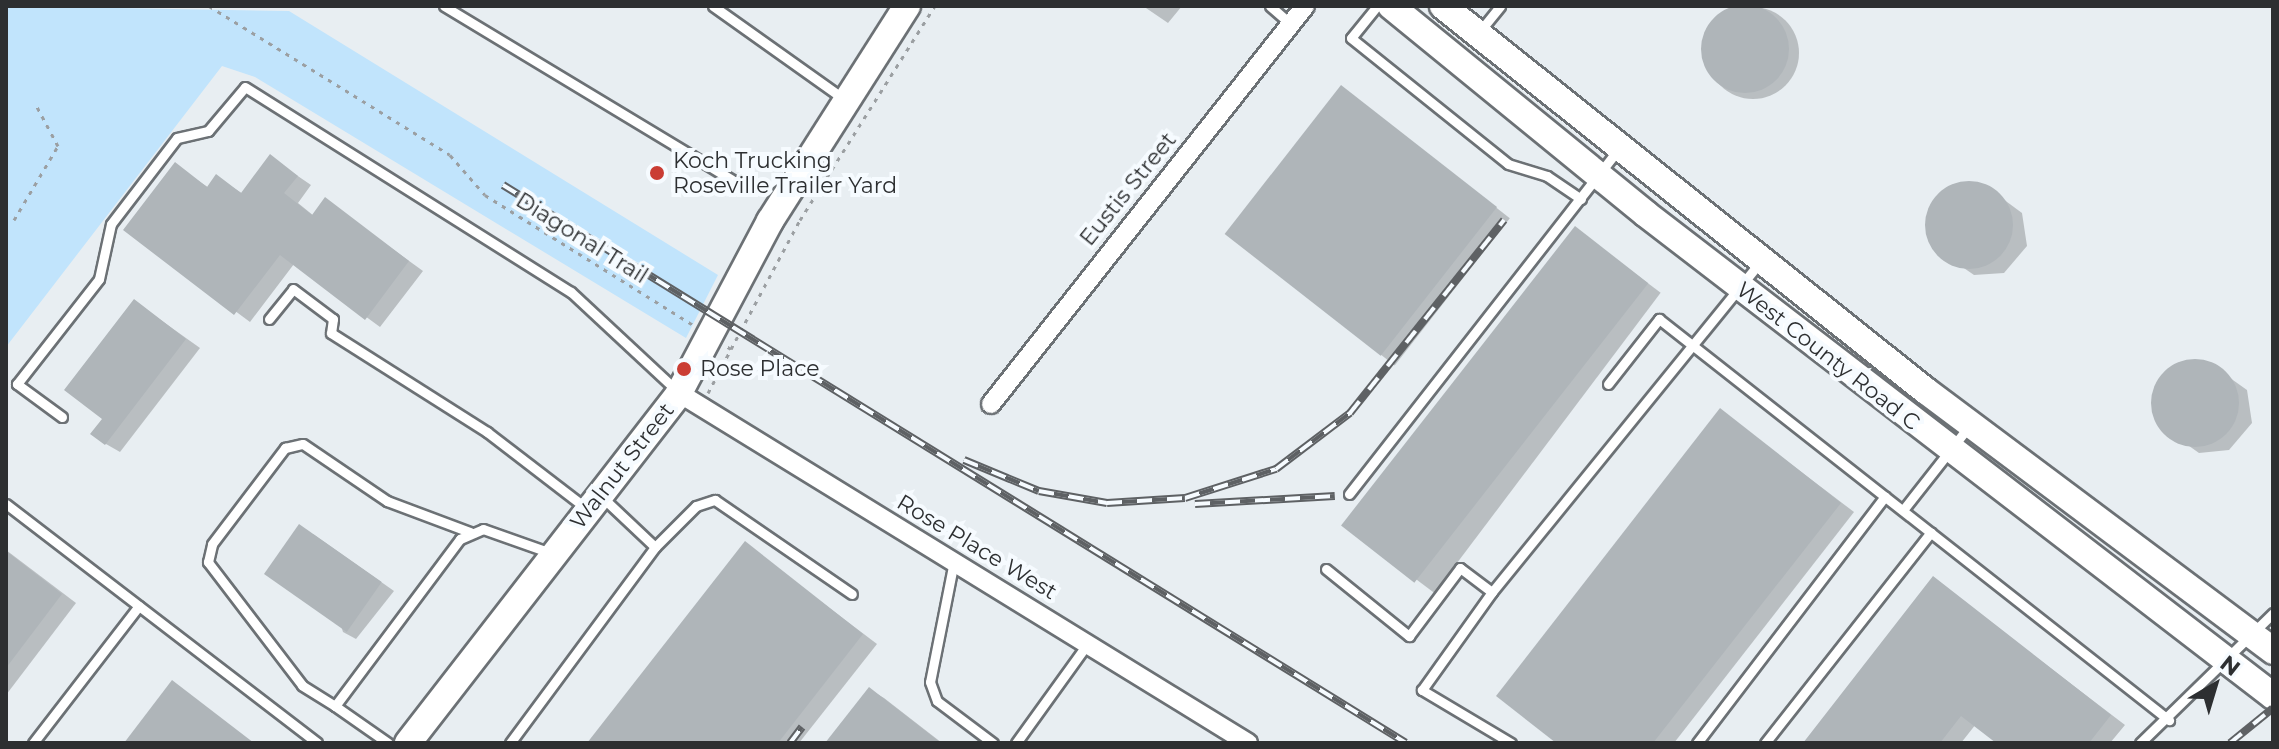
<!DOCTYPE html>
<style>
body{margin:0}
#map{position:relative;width:2279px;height:749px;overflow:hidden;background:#e8eef2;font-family:Montserrat,sans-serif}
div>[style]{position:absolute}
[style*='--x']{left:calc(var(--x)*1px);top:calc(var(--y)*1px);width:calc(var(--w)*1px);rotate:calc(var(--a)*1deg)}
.green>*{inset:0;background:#c1e4fc}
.shadow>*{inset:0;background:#0003;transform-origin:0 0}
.round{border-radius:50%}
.building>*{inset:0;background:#afb5b9;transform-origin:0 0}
.path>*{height:3px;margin-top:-1.5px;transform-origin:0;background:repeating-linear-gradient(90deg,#9b9fa2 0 4px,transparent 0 10px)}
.roads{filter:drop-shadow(2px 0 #6c7175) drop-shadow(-2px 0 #6c7175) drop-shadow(0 2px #6c7175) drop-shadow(0 -2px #6c7175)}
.lane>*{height:9px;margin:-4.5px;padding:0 4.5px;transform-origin:4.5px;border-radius:4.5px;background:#fff}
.street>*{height:18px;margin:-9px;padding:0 9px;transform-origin:9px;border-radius:9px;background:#fff}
.secondary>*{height:26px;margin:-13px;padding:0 13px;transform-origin:13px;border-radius:13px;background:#fff}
.rail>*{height:8px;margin-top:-4px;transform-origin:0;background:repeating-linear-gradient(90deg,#f6fbff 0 15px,#5e6164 0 30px);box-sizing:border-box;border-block:2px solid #5e6164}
.dots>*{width:22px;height:22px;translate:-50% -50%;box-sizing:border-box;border:4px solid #f6fbff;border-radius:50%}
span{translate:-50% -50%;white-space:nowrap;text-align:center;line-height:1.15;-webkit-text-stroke:8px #f6fbff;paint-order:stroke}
.poi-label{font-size:22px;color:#2d2f31}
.left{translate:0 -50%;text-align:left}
.street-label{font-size:22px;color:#2d2f31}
.frame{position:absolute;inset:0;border:8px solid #2d2f31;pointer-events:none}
.north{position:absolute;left:2175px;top:645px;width:80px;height:80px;-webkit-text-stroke:6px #f6fbff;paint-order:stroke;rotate:38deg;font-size:22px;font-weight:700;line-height:32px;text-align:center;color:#2d2f31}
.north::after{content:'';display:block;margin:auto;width:28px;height:36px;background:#2d2f31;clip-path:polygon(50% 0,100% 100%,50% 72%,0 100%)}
</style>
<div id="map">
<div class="green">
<i style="clip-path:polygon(6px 6px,289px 11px,718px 275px,686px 338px,255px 77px,222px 66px,6px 347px)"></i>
</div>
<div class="shadow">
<i style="clip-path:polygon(1143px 6px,1182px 6px,1168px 23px)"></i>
<i class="round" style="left:1707px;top:7px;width:92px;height:92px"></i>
<i style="left:1342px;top:87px;width:213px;height:187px;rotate:38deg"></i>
<i style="clip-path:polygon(270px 157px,311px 185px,298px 203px,314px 216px,325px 200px,423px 271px,380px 327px,294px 264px,250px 322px,126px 230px,175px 165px,209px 188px,217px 177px,243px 194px)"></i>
<i style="clip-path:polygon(1984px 185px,2022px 213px,2027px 246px,2004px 273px,1974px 275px,1932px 246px,1928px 215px,1948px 189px)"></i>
<i style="left:1576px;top:229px;width:106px;height:376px;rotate:37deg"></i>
<i style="clip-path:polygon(134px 301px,200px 348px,120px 452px,106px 444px,105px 419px)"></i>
<i style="clip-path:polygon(2209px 363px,2247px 390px,2252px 423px,2229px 450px,2199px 453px,2158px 424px,2153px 392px,2173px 366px)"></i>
<i style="clip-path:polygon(1721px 411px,1854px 512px,1674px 743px,1559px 743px)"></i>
<i style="clip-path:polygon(313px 534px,394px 591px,356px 639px,343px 632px)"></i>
<i style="clip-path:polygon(745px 544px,877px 644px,799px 743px,590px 743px)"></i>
<i style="clip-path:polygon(6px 550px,76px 603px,6px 695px)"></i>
<i style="clip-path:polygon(1934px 579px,2125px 725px,2110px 743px,2000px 743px,1976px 724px,1961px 743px,1805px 743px)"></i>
<i style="clip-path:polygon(870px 690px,884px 698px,942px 743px,828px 743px)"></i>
</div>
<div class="building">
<i class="round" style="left:1701px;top:5px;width:88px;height:88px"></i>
<i style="left:1341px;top:85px;width:198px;height:189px;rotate:38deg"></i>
<i style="clip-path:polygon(270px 154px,298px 176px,284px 193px,312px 215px,325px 197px,409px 261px,365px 320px,280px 255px,234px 315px,123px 230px,175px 162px,207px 187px,216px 174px,241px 193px)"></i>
<i class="round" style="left:1925px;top:181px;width:88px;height:88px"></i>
<i style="left:1575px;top:226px;width:93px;height:380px;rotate:38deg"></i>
<i style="clip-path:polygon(134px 299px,186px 339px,105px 445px,90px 434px,102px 419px,64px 390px)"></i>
<i class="round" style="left:2151px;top:359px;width:88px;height:88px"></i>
<i style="clip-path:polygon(1720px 408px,1841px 503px,1653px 743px,1556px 743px,1496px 696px)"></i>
<i style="left:299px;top:524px;width:101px;height:61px;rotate:35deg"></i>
<i style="clip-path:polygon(745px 541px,863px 634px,778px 743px,587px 743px)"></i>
<i style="clip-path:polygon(6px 551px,62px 594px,6px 668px)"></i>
<i style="clip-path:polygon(1933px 576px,2111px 715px,2089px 743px,1996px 743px,1961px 716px,1940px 743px,1803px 743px)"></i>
<i style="clip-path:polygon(172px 680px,254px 743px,124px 743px)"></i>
<i style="clip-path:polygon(869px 687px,941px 743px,825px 743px)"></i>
</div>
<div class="path">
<i style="--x:209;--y:6;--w:283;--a:31.7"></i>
<i style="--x:450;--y:155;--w:53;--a:48.8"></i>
<i style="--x:485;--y:195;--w:245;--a:32"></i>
<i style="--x:14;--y:220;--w:86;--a:-59.3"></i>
<i style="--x:58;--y:146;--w:47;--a:-118.2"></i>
<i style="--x:731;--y:349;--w:146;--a:-61.9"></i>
<i style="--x:800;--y:220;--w:253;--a:-57.8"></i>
<i style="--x:708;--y:393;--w:50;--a:-62.4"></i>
<i style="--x:731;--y:349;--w:6;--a:-149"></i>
</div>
<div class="roads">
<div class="lane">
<i style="--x:444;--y:6;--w:336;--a:31.1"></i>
<i style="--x:713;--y:6;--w:161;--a:35.4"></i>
<i style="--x:1270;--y:6;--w:28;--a:41"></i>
<i style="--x:1377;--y:6;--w:41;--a:129.1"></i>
<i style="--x:1351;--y:38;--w:201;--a:38.7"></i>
<i style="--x:1508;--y:164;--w:41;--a:17.1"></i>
<i style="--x:1547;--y:176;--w:41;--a:34.1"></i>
<i style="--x:1480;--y:31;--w:32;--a:-51"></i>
<i style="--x:269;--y:319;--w:38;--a:-51"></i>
<i style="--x:293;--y:289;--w:50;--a:36.9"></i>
<i style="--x:333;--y:319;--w:14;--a:98"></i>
<i style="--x:331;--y:333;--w:185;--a:32.4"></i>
<i style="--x:487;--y:432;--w:125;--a:37.5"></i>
<i style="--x:1608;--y:384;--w:83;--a:-51.9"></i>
<i style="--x:1659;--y:319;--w:649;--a:38.18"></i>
<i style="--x:62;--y:417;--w:56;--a:-143.7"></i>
<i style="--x:17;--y:384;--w:133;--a:-52"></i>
<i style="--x:99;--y:279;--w:56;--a:-77.7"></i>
<i style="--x:111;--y:224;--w:108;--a:-52.5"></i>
<i style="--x:177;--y:138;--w:32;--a:-13"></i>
<i style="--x:208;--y:131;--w:57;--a:-49.9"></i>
<i style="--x:245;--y:87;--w:385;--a:32.2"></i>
<i style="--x:571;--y:292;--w:144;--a:43"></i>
<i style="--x:1349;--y:494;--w:437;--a:-52"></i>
<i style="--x:6;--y:504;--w:392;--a:37.5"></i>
<i style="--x:1903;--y:510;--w:108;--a:-51.8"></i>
<i style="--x:655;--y:547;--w:58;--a:-45"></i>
<i style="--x:696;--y:506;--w:20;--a:-18"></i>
<i style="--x:715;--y:500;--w:166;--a:34.5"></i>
<i style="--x:954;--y:561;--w:123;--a:101.2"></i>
<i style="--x:930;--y:682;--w:20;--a:70"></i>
<i style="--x:937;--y:701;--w:70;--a:36.9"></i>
<i style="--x:1326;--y:569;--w:107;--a:38.9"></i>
<i style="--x:1409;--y:636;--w:85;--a:-53.1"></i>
<i style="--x:1460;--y:568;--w:40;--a:37"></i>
<i style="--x:335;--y:706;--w:39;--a:-148"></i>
<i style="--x:302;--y:685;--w:155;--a:-127.4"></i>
<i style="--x:208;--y:562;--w:18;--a:-77"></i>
<i style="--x:212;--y:544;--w:121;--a:-52.8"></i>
<i style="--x:285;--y:448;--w:18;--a:-13"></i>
<i style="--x:303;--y:444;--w:102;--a:34.2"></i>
<i style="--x:387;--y:501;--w:89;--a:20.5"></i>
<i style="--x:33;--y:743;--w:173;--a:-52.3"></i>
<i style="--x:388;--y:743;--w:65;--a:-145.1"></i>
<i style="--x:335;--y:706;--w:209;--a:-53.2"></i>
<i style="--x:460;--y:539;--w:25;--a:-23"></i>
<i style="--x:483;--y:529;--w:72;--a:19.4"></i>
<i style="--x:510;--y:743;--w:244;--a:-53.5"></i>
<i style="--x:655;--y:547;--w:71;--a:-136.7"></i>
<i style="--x:1016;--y:743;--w:123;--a:-54.2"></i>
<i style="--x:1511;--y:743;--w:104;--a:-149.2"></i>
<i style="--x:1422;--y:690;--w:120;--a:-54.5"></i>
<i style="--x:1492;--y:592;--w:425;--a:-50.9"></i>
<i style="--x:1697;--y:743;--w:310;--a:-52.7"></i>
<i style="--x:1765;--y:743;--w:268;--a:-51.8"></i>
<i style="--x:2140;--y:743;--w:186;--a:-44.3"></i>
</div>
<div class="street">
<i style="--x:679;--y:393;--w:668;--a:31.6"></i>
<i style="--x:991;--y:404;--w:507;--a:-51.73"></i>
</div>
<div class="secondary">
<i style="--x:1391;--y:6;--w:329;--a:39.2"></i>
<i style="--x:1646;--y:214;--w:791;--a:37.55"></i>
<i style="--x:1443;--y:6;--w:618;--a:38.56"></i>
<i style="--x:1926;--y:391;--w:434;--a:36.8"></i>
<i style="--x:408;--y:743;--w:443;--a:-52.2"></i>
<i style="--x:679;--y:393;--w:195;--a:-62.1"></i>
<i style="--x:770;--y:221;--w:255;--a:-57.5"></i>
</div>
</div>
<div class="rail">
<i style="--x:503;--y:185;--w:1061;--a:31.71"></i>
<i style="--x:964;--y:460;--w:81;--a:22.5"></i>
<i style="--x:1039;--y:491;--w:69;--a:10"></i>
<i style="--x:1107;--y:503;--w:78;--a:-3.7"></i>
<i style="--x:1185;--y:498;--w:96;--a:-17.7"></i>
<i style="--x:1276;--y:469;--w:93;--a:-37.1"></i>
<i style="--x:1350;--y:413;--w:247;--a:-51.4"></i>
<i style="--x:1195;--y:504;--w:140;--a:-3.3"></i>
<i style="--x:790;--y:743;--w:20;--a:-53"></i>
<i style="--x:2230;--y:743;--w:55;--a:-39.1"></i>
</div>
<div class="dots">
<i style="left:657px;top:173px;background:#ca3d34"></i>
<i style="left:684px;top:369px;background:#ca3d34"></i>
</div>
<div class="poi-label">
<span class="left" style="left:673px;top:173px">Koch Trucking<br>Roseville Trailer Yard</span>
<span class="left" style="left:700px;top:369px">Rose Place</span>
</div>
<div class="street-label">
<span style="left:1128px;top:189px;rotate:-51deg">Eustis Street</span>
<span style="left:582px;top:238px;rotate:32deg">Diagonal Trail</span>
<span style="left:1828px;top:356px;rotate:38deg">West County Road C</span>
<span style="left:622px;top:466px;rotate:-52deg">Walnut Street</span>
<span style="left:977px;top:547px;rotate:31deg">Rose Place West</span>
</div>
<div class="frame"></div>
<div class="north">N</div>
</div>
